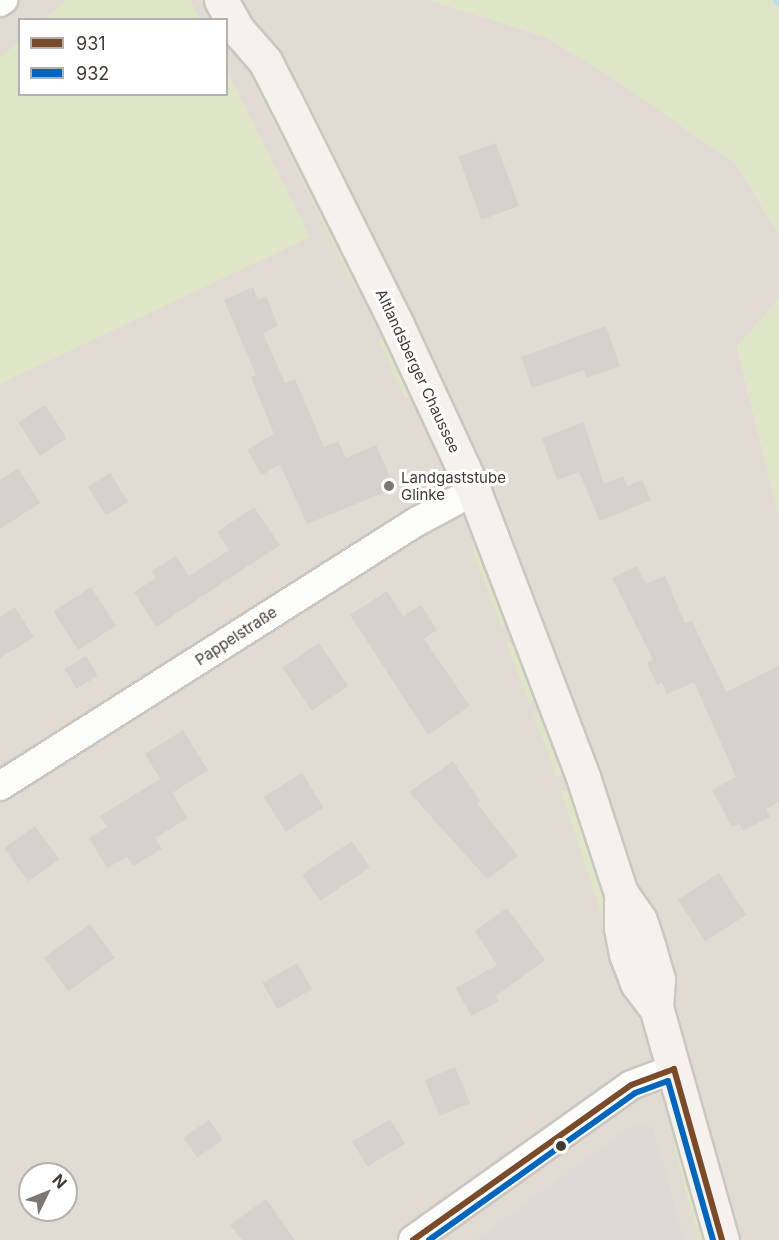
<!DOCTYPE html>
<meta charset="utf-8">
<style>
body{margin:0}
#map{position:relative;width:779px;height:1240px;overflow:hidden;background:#eeeae6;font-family:Inter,sans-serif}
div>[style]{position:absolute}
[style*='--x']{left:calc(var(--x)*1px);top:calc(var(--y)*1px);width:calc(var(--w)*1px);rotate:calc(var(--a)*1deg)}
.residential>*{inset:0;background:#e1dbd4}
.green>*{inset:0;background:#dfe6c7}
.parking>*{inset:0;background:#ddd9d6}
.stream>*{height:8px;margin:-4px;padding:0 4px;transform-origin:4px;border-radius:4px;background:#b9ddea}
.building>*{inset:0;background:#d6d1cd;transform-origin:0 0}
.roads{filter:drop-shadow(2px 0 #cac6c2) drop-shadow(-2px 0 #cac6c2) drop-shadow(0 2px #cac6c2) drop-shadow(0 -2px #cac6c2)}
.minor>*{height:28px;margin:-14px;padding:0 14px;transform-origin:14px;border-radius:14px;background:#fcfcfb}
.secondary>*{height:33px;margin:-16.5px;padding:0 16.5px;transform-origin:16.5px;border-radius:16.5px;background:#f5f2ed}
.bus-1>*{height:6px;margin:-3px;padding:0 3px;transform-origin:3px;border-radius:3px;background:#7a4b2a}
.bus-2>*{height:6px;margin:-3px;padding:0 3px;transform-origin:3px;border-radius:3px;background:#0065bd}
.dots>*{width:16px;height:16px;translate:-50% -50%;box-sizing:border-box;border:3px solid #fff;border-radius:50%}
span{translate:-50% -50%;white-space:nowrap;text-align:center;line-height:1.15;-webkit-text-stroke:6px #fff;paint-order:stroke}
.street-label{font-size:15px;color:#423b34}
.poi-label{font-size:15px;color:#423b34}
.left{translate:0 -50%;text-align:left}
.legend{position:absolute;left:18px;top:18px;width:210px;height:78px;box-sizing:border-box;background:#fff;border:2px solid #b3b1ae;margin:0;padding:8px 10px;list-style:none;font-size:18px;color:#423b34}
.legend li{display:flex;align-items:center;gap:12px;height:30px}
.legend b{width:30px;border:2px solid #b3b1ae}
.north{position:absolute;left:18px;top:1162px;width:60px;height:60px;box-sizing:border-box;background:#fff;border:2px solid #b3b1ae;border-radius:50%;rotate:47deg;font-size:16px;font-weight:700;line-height:24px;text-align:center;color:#423b34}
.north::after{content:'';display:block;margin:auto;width:21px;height:27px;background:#7e7872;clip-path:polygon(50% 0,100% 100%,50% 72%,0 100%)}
</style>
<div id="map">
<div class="residential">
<i style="clip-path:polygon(evenodd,0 0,430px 0,546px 37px,615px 79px,736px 164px,779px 234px,779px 299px,737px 347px,779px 516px,779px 1240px,0 1240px,0 0,20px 20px,226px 20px,226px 94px,20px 94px,20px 20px,0 0,30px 1174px,66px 1174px,66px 1210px,30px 1210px,30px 1174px)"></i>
</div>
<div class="green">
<i style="clip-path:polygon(67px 0,190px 0,200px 19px,44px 19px)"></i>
<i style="clip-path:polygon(430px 0,779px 0,779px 234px,736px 164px,615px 79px,546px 37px)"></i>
<i style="clip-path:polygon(19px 41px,20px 94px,226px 94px,227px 72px,310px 237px,0 384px,0 58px)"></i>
<i style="clip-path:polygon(288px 60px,384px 254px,380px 254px,283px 66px)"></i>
<i style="clip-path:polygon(248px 71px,253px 71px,362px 286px,357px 292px)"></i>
<i style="clip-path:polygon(779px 299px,779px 516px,737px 346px)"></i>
<i style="clip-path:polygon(378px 340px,388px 340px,413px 391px,406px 399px)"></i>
<i style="clip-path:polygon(476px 538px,510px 622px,502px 629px,474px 555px,472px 540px)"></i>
<i style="clip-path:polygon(506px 642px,518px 643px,538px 695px,529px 703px)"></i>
<i style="clip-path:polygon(545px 715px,566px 770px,557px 778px,534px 716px)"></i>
<i style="clip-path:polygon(561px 791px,573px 791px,602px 880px,609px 920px,604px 922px)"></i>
<i style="clip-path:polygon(675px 1127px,706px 1240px,699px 1240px,675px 1153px,672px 1128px)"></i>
</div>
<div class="parking">
<i style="clip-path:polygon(634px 1124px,653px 1127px,684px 1240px,475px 1240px)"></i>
</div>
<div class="stream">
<i style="--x:777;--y:0;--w:3;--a:45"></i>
</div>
<div class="building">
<i style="left:496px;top:143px;width:67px;height:40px;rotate:70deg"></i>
<i style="clip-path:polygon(253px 287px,258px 300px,266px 296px,278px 326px,263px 333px,285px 383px,295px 379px,324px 447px,338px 441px,346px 458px,376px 445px,395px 488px,307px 524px,280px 464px,262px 475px,247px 450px,274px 434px,251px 377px,256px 375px,224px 300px)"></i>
<i style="clip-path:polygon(606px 326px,620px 366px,586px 378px,584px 370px,532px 388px,521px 357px)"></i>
<i style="left:45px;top:405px;width:40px;height:32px;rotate:57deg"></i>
<i style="clip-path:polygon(584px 422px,604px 484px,623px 476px,627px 486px,642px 480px,651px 500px,600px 521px,579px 472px,557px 480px,542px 438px)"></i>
<i style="clip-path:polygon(18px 468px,40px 503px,0 529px,0 480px)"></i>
<i style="left:110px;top:473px;width:34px;height:26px;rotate:58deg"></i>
<i style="clip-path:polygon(254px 507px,280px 545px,156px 627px,134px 592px,156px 578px,152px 571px,176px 556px,189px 576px,229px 550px,217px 532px)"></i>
<i style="clip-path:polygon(637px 566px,646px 584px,665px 576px,685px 623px,692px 621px,726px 692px,779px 666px,779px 802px,766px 809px,770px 817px,743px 831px,739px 824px,732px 827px,712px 790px,736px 777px,694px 682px,667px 694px,662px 682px,657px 685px,647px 663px,653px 660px,612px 578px)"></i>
<i style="left:91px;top:587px;width:46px;height:45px;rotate:57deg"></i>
<i style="clip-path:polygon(387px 591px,403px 616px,421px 605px,437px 630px,424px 639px,470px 706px,428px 735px,350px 615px)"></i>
<i style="clip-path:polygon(15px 607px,34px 637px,0 658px,0 617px)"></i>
<i style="left:319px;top:643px;width:52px;height:44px;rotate:56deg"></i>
<i style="left:86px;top:656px;width:23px;height:25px;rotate:59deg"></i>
<i style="clip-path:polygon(183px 730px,208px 770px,172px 793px,188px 818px,155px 838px,162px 849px,133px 866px,127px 857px,107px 868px,89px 838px,107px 827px,100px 816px,160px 779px,145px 754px)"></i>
<i style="clip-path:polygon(453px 761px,480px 801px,477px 803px,518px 856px,487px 879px,409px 792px)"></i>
<i style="left:302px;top:773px;width:41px;height:45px;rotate:58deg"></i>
<i style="left:35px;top:826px;width:41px;height:38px;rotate:54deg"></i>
<i style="left:352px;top:841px;width:32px;height:60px;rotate:56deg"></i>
<i style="left:719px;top:873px;width:50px;height:49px;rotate:57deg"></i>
<i style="clip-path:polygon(507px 908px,545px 960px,496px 996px,499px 1001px,471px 1016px,456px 988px,497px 965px,475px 931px)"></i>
<i style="left:90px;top:924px;width:42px;height:57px;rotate:54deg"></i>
<i style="left:297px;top:963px;width:30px;height:40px;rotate:60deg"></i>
<i style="left:455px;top:1067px;width:39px;height:33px;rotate:67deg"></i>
<i style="left:390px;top:1119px;width:29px;height:44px;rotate:59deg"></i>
<i style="left:209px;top:1120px;width:24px;height:31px;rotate:55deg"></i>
<i style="clip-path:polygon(266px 1199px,295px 1240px,242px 1240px,230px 1225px)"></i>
</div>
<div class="roads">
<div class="minor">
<i style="--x:0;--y:2;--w:4;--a:-34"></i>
<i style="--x:0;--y:786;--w:495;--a:-32.4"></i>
<i style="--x:418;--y:521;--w:64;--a:-28.2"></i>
<i style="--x:413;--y:1240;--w:267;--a:-35.4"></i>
<i style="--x:631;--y:1085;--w:46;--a:-20.4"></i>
</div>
<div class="secondary">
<i style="--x:221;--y:0;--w:33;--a:61"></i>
<i style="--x:237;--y:29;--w:43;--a:48.8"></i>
<i style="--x:265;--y:61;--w:46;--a:62.9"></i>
<i style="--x:286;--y:102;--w:247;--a:63.5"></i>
<i style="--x:396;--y:323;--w:185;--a:65.1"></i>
<i style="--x:474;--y:491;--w:306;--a:69.1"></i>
<i style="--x:583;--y:777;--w:122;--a:71.9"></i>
<i style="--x:621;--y:893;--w:33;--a:55"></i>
<i style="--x:640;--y:920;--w:29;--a:72"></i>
<i style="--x:649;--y:948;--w:32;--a:74"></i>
<i style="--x:658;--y:979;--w:28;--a:94"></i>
<i style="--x:656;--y:1007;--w:242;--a:74.2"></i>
<i style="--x:621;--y:901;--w:27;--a:90"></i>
<i style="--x:621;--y:928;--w:26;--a:79"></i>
<i style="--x:626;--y:954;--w:31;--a:69"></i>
<i style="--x:637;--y:983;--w:26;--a:53"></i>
</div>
</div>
<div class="bus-1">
<i style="--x:413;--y:1240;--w:267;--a:-35.4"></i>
<i style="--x:631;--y:1085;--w:46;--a:-20.4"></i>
<i style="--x:674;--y:1069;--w:178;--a:74.3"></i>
</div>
<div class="bus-2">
<i style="--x:429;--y:1240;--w:253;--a:-35.5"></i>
<i style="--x:635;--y:1093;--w:35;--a:-20"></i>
<i style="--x:668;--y:1081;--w:165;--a:74.2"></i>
</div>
<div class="dots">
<i style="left:389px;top:486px;background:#7e7872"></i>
<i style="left:561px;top:1146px;background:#423b34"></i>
</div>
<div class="street-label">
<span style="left:418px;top:371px;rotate:65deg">Altlandsberger Chaussee</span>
<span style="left:236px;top:636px;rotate:-33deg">Pappelstraße</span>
</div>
<div class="poi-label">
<span class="left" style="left:401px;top:486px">Landgaststube<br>Glinke</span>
</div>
<ul class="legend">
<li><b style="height:8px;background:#7a4b2a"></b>931</li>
<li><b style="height:8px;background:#0065bd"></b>932</li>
</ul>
<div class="north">N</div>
</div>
